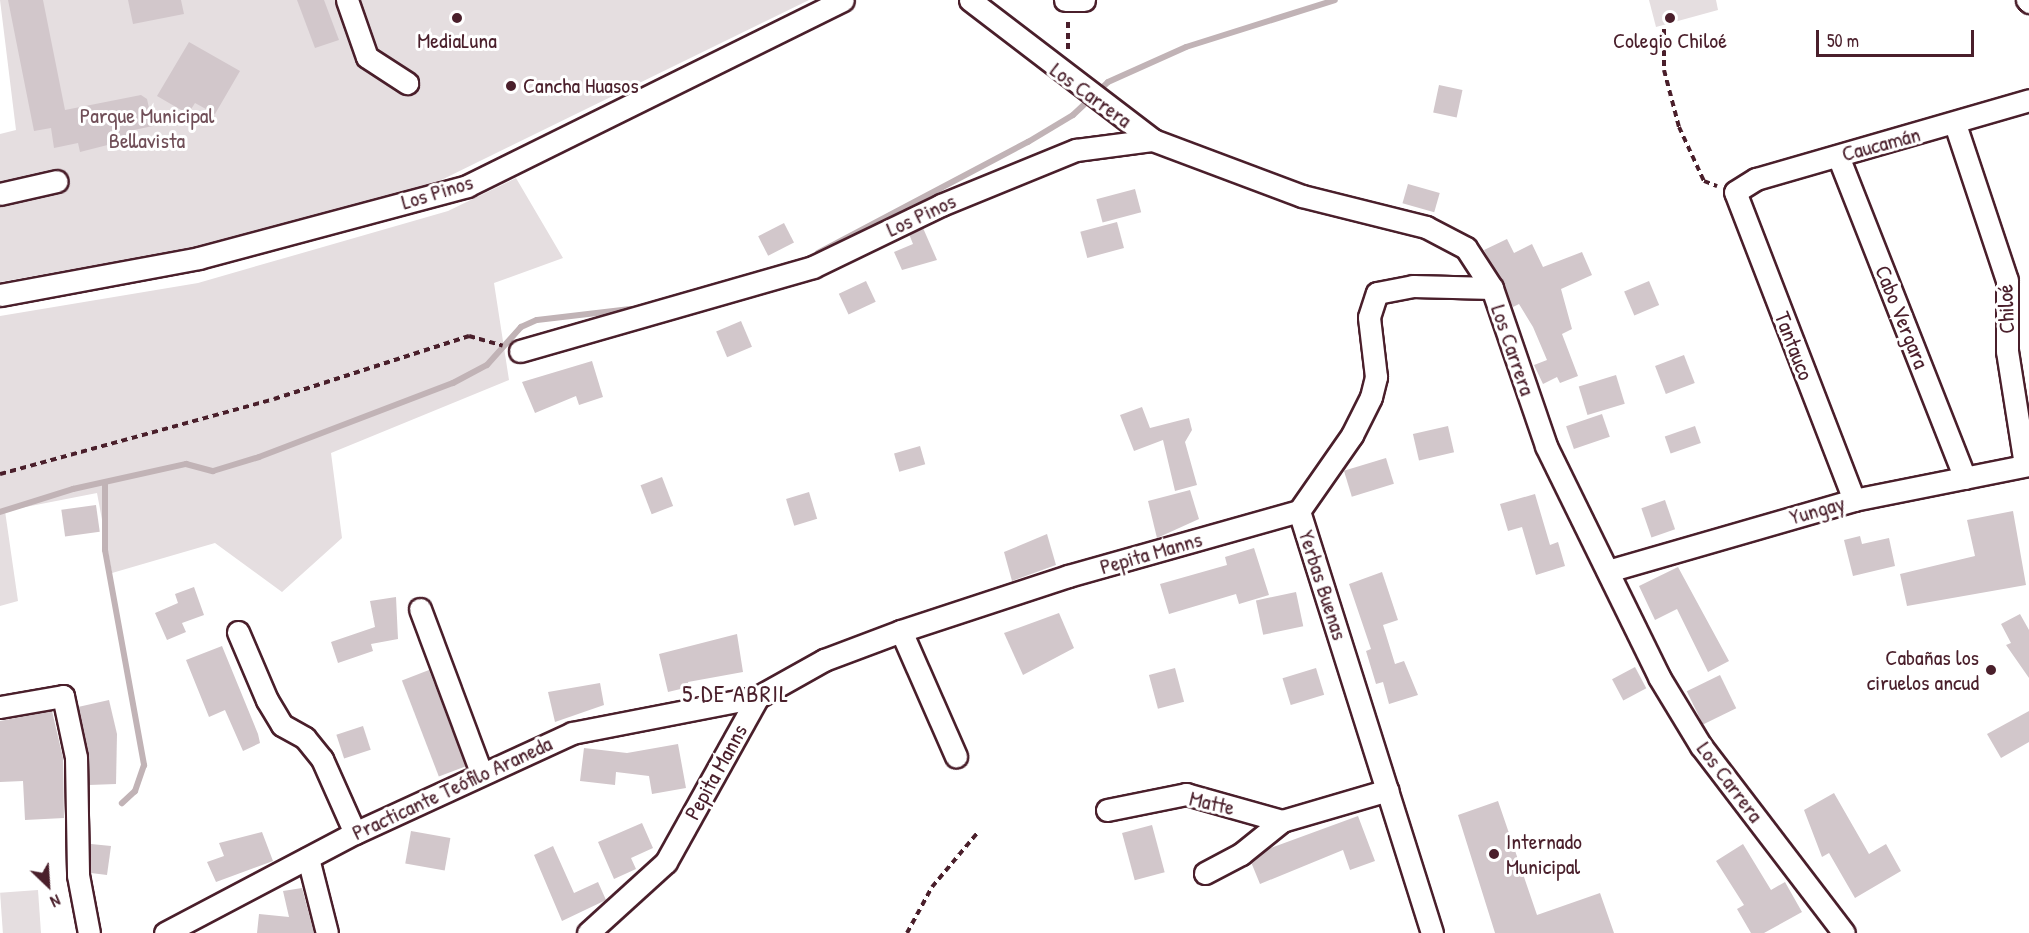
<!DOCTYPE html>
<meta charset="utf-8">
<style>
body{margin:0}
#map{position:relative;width:2029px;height:933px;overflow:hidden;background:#fff;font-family:"Patrick Hand",sans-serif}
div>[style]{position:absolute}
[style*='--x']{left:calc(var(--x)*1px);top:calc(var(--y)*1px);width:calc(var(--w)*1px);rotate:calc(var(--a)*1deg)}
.green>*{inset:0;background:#e5dee0;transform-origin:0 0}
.stream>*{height:6px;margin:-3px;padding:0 3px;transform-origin:3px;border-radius:3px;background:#c1b3b6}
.building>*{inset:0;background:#d2c7cb;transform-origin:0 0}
.path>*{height:4px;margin-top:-2px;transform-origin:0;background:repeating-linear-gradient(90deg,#4a1f2b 0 6px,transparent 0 10.5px)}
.roads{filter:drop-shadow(2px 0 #4a1f2b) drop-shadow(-2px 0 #4a1f2b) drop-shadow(0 2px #4a1f2b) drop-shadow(0 -2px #4a1f2b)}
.minor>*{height:21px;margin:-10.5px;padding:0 10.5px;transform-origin:10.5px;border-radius:10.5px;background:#fff}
.dots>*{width:16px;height:16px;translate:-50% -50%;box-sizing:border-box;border:3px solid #fff;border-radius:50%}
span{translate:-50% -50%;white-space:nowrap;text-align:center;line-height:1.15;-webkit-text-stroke:6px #fff;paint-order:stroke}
.poi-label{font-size:22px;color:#4a1f2b}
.left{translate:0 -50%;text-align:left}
.right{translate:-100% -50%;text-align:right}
.street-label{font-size:22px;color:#4a1f2b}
.park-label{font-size:22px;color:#714f58}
.neighbourhood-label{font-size:24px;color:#4a1f2b;letter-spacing:1.5px}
.north{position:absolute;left:18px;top:855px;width:60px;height:60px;-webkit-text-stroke:4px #fff;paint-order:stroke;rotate:155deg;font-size:16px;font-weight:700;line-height:24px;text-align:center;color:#4a1f2b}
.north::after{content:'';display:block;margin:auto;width:21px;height:27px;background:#4a1f2b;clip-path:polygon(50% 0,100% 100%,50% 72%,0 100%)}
.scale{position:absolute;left:1816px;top:30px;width:158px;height:27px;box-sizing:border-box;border:3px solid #4a1f2b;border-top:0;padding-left:8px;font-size:18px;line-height:21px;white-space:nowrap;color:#4a1f2b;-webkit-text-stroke:4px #fff;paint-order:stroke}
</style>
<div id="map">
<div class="green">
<i style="clip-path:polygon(0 0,809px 0,427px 187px,197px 247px,0 282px,0 134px,16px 130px)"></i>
<i style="clip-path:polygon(1649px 0,1716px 0,1718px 10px,1656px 27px)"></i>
<i style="clip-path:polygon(516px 178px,563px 258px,494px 283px,509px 380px,331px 453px,342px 538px,282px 592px,215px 543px,112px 573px,97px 493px,5px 511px,18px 601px,0 606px,0 316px,198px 283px,448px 211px)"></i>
<i style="left:38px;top:890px;width:43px;height:38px;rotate:86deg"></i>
</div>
<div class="stream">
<i style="--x:818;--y:253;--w:238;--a:-27.9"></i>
<i style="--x:1028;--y:142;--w:52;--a:-31"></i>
<i style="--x:1073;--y:115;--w:48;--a:-43.3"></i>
<i style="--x:1108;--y:82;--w:85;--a:-24.2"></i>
<i style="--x:1186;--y:47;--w:156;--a:-17.5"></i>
<i style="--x:105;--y:484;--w:66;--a:90"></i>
<i style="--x:105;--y:550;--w:219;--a:79.7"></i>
<i style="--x:144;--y:765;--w:28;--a:109"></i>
<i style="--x:135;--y:791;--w:18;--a:137"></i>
<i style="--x:0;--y:512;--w:77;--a:-17.5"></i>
<i style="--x:73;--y:489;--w:116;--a:-12.5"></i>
<i style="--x:186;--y:464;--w:28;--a:15"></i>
<i style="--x:213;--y:471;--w:48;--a:-16.9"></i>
<i style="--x:259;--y:457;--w:208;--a:-20.9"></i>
<i style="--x:453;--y:383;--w:38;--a:-28"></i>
<i style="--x:487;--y:365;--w:51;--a:-48.2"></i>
<i style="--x:521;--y:327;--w:17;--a:-24"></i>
<i style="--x:537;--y:320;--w:94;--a:-6.7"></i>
</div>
<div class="building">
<i style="clip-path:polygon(8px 0,43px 0,65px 110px,141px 95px,147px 99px,153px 126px,134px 130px,135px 138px,80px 152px,78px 143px,54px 148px,51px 128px,34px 131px)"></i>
<i style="clip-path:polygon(128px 0,181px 0,184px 14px,133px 24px)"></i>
<i style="clip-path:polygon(297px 0,324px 0,339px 40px,315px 48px)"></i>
<i style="clip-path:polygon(189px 42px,240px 71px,215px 114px,195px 103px,188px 114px,157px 96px)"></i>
<i style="left:1439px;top:85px;width:24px;height:28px;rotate:12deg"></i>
<i style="left:1408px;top:184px;width:33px;height:20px;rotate:16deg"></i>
<i style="left:1135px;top:189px;width:24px;height:40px;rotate:75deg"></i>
<i style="left:1117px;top:222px;width:27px;height:38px;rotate:75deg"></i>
<i style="left:784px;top:223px;width:22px;height:29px;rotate:63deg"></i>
<i style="clip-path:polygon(923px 228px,937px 260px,902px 270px,894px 252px,913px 244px,909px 234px)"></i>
<i style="clip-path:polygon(1507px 239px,1514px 253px,1532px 244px,1543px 267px,1582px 252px,1592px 275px,1561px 289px,1572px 329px,1562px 334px,1578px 376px,1560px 383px,1557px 377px,1543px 384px,1534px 365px,1547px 360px,1533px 327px,1519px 304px,1513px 307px,1484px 250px)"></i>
<i style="left:866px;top:281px;width:23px;height:30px;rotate:65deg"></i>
<i style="left:1649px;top:281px;width:26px;height:27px;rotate:67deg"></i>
<i style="left:741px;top:321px;width:28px;height:27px;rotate:67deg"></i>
<i style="left:1684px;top:355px;width:30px;height:31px;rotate:69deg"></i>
<i style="clip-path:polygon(592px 361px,603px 397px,579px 405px,576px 396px,535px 413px,522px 382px)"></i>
<i style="left:1616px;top:375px;width:30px;height:39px;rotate:73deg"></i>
<i style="clip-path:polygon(1142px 407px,1150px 428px,1189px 418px,1192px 430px,1185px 442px,1197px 485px,1175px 491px,1163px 440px,1134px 451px,1120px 415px)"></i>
<i style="left:1602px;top:414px;width:24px;height:38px;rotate:71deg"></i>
<i style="left:1448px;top:426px;width:27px;height:36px;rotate:77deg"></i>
<i style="left:1695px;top:426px;width:18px;height:32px;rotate:71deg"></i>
<i style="left:920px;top:446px;width:19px;height:27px;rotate:74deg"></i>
<i style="left:1386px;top:458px;width:27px;height:44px;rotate:73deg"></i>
<i style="left:662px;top:477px;width:31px;height:23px;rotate:69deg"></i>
<i style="clip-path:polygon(1190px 490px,1199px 519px,1157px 538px,1148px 501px)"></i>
<i style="left:809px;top:492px;width:28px;height:24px;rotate:73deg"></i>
<i style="clip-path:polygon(1535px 494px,1550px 545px,1558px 542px,1565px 566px,1536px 575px,1522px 527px,1508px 531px,1500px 504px)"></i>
<i style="left:1665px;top:500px;width:31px;height:25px;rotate:71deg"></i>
<i style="left:96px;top:505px;width:27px;height:35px;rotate:82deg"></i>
<i style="clip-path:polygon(2013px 511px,2026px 585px,1907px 606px,1900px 574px,1975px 556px,1967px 520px)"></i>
<i style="clip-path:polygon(1047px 534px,1056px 565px,1012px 581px,1004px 552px)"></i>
<i style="clip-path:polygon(1860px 536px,1862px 544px,1889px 538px,1895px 566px,1853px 576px,1844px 540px)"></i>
<i style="clip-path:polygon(1254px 548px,1269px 595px,1239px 604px,1236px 594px,1169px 614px,1160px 584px,1227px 565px,1225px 557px)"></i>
<i style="clip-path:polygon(1678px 567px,1729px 661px,1708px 672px,1677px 609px,1655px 620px,1639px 586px)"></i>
<i style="clip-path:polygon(1382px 572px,1398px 620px,1383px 625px,1395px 664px,1404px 661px,1418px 695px,1389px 704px,1383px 682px,1376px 684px,1366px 651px,1371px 649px,1349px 584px)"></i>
<i style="clip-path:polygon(194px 587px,204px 615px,182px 623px,186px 632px,167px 640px,155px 613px,178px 603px,175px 594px)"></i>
<i style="left:1296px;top:592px;width:35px;height:41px;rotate:78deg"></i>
<i style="clip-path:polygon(396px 597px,398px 639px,371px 644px,373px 651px,338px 663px,331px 642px,375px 627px,370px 601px)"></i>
<i style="clip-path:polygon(1059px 613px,1074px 648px,1023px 675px,1004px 633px)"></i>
<i style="clip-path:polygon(2020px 614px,2029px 630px,2029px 678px,2006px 645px,2011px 643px,2001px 624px)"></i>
<i style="clip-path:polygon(737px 634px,743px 672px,688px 682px,689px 687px,668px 692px,659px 654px)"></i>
<i style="clip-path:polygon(222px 646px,258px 734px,260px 743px,243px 751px,225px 710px,209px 717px,186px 660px)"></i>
<i style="left:1635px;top:667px;width:24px;height:26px;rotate:62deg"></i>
<i style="left:1175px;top:668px;width:35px;height:27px;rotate:75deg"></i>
<i style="left:1316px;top:668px;width:28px;height:35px;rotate:73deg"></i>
<i style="left:429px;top:670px;width:103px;height:29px;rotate:69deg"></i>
<i style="left:1720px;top:675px;width:37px;height:37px;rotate:64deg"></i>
<i style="clip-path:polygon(600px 683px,604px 705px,555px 722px,548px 692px)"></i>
<i style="clip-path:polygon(109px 700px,117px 734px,116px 784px,89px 785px,78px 707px)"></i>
<i style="clip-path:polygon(52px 711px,63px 758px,64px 818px,25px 820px,23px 781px,0 782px,0 721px)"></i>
<i style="clip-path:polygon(2029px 711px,2029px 742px,2001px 758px,1987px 734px)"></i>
<i style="left:363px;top:726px;width:25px;height:28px;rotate:72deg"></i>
<i style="clip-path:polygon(678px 744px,686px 788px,652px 794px,649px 776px,616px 772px,615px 785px,580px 781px,584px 748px,627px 753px)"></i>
<i style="clip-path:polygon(1834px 793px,1869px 854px,1886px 844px,1901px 871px,1855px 898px,1829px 853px,1822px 857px,1804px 810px)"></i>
<i style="clip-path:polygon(1498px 801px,1537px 915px,1600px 893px,1614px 933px,1495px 933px,1458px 815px)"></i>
<i style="clip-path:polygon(1358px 816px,1375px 861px,1350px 870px,1343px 850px,1260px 884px,1251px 862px,1268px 849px)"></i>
<i style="clip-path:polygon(642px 823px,653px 848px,631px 858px,636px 869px,614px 879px,598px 842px)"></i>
<i style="left:1152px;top:825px;width:49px;height:31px;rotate:75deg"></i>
<i style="left:411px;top:831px;width:40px;height:33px;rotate:10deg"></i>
<i style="clip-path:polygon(262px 832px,273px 861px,216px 882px,207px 862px,224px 856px,219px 843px)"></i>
<i style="clip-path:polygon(91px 844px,111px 846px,107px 875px,91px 873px)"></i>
<i style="clip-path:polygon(1743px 844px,1771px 890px,1785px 882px,1802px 912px,1764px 933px,1751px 933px,1737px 909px,1744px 905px,1716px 861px)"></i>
<i style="clip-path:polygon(553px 846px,574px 893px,598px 882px,606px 900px,562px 921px,534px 855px)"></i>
<i style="clip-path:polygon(302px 888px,314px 933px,257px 933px,259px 914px,289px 917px,283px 891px)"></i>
</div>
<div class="path">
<i style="--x:1664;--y:29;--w:41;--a:90"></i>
<i style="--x:1664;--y:70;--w:59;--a:75.3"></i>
<i style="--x:1679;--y:127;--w:60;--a:65.2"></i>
<i style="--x:1704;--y:181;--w:14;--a:21"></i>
<i style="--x:1068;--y:49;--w:29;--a:-90"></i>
<i style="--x:0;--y:474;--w:284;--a:-15.3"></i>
<i style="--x:274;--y:399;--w:205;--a:-17.9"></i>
<i style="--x:469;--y:336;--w:35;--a:16"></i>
<i style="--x:907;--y:933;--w:52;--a:-61.5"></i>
<i style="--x:932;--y:887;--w:73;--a:-50"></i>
</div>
<div class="roads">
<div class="minor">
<i style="--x:347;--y:0;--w:60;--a:70.7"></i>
<i style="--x:367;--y:57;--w:48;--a:33"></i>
<i style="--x:970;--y:0;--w:230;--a:37.4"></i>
<i style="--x:1153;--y:140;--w:159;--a:20.6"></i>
<i style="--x:1302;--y:196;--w:128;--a:14"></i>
<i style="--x:1426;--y:227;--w:45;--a:27.7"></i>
<i style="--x:1466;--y:248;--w:48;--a:57"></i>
<i style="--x:1492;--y:288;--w:167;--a:71.1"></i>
<i style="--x:1546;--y:446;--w:257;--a:63.9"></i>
<i style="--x:1659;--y:677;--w:81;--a:58.7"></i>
<i style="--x:1701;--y:746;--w:235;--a:52.6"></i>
<i style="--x:1065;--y:0;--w:19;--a:0"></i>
<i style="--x:2027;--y:0;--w:3;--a:45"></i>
<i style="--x:1955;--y:124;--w:164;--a:71.6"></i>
<i style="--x:2007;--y:280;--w:71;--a:90"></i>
<i style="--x:2007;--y:351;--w:115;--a:81"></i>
<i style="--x:1838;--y:156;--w:346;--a:68.5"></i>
<i style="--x:0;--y:194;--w:58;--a:-12.8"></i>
<i style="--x:0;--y:295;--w:202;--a:-10.5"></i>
<i style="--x:199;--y:258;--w:278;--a:-15"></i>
<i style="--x:467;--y:186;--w:419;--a:-26.3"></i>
<i style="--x:520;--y:351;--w:305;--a:-16"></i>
<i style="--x:813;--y:267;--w:142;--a:-25.8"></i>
<i style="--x:941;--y:205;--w:146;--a:-22.2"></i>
<i style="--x:1076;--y:150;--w:78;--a:-7.4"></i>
<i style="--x:1854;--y:500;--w:330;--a:-111.1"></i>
<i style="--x:1735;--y:192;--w:25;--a:-32"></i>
<i style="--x:1756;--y:179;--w:284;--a:-16.1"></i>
<i style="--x:1299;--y:511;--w:442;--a:72.5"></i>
<i style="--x:1299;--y:511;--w:93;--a:-55.1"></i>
<i style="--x:1352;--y:435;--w:42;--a:-63.4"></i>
<i style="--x:1371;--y:397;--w:21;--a:-76"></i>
<i style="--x:1376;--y:377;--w:60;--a:-96.7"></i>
<i style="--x:1369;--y:317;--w:25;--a:-72"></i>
<i style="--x:1377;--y:293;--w:37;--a:-11"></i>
<i style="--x:1413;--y:286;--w:79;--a:1.5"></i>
<i style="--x:1608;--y:571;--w:256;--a:-16.1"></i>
<i style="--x:1854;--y:500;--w:178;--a:-11.3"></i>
<i style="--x:420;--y:609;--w:174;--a:69.5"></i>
<i style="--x:901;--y:631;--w:137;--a:66.3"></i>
<i style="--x:238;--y:632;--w:74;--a:66.9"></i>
<i style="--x:267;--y:700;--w:29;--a:59"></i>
<i style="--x:282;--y:725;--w:26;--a:29"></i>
<i style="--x:305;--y:738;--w:27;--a:51"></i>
<i style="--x:322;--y:759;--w:81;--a:66"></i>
<i style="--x:0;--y:707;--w:64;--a:-9.9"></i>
<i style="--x:63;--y:696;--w:62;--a:78"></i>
<i style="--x:76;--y:757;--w:118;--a:89"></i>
<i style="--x:78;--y:875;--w:59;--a:79.3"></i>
<i style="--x:1107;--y:810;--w:81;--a:-11.4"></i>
<i style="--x:1186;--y:794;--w:100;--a:15.7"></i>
<i style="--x:1282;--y:821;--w:110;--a:-16.3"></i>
<i style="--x:308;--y:858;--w:77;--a:75.8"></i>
<i style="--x:1205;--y:873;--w:41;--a:-27.8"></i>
<i style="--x:1241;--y:854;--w:53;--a:-38.8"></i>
<i style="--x:165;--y:933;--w:215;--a:-27.8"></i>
<i style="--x:355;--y:833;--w:239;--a:-24.7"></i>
<i style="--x:572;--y:733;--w:189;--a:-11"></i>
<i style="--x:588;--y:933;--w:105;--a:-42.3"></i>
<i style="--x:666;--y:862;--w:189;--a:-60.9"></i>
<i style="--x:758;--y:697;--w:76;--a:-29.3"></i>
<i style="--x:824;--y:660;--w:82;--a:-20.6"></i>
<i style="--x:901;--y:631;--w:176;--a:-18.2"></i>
<i style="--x:1068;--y:576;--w:240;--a:-15.7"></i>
</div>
</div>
<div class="dots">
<i style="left:457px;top:18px;background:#4a1f2b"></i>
<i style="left:1670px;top:18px;background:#4a1f2b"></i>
<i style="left:511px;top:86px;background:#4a1f2b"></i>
<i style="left:1991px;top:670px;background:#4a1f2b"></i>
<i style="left:1494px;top:854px;background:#4a1f2b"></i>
</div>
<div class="poi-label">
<span style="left:457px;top:41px">MediaLuna</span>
<span style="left:1670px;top:41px">Colegio Chiloé</span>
<span class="left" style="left:523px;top:86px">Cancha Huasos</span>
<span class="right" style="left:1979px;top:670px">Cabañas los<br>ciruelos ancud</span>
<span class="left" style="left:1506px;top:854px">Internado<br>Municipal</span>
</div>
<div class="street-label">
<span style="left:1091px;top:95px;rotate:36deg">Los Carrera</span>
<span style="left:1881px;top:144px;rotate:-15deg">Caucamán</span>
<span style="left:437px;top:192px;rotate:-17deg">Los Pinos</span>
<span style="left:921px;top:215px;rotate:-25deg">Los Pinos</span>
<span style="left:2006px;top:309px;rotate:-92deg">Chiloé</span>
<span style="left:1902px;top:317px;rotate:68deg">Cabo Vergara</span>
<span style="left:1794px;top:346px;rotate:69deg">Tantauco</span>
<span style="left:1513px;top:350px;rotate:71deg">Los Carrera</span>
<span style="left:1817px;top:510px;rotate:-16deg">Yungay</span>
<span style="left:1151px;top:553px;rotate:-16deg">Pepita Manns</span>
<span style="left:1323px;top:585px;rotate:72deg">Yerbas Buenas</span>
<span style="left:716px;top:772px;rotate:-61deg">Pepita Manns</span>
<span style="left:1730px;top:782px;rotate:53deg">Los Carrera</span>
<span style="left:452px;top:788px;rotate:-25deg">Practicante Teófilo Araneda</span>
<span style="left:1212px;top:803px;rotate:13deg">Matte</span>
</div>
<div class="park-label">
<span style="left:147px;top:128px">Parque Municipal<br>Bellavista</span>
</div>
<div class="neighbourhood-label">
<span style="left:736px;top:694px">5 DE ABRIL</span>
</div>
<div class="north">N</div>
<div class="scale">50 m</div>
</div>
